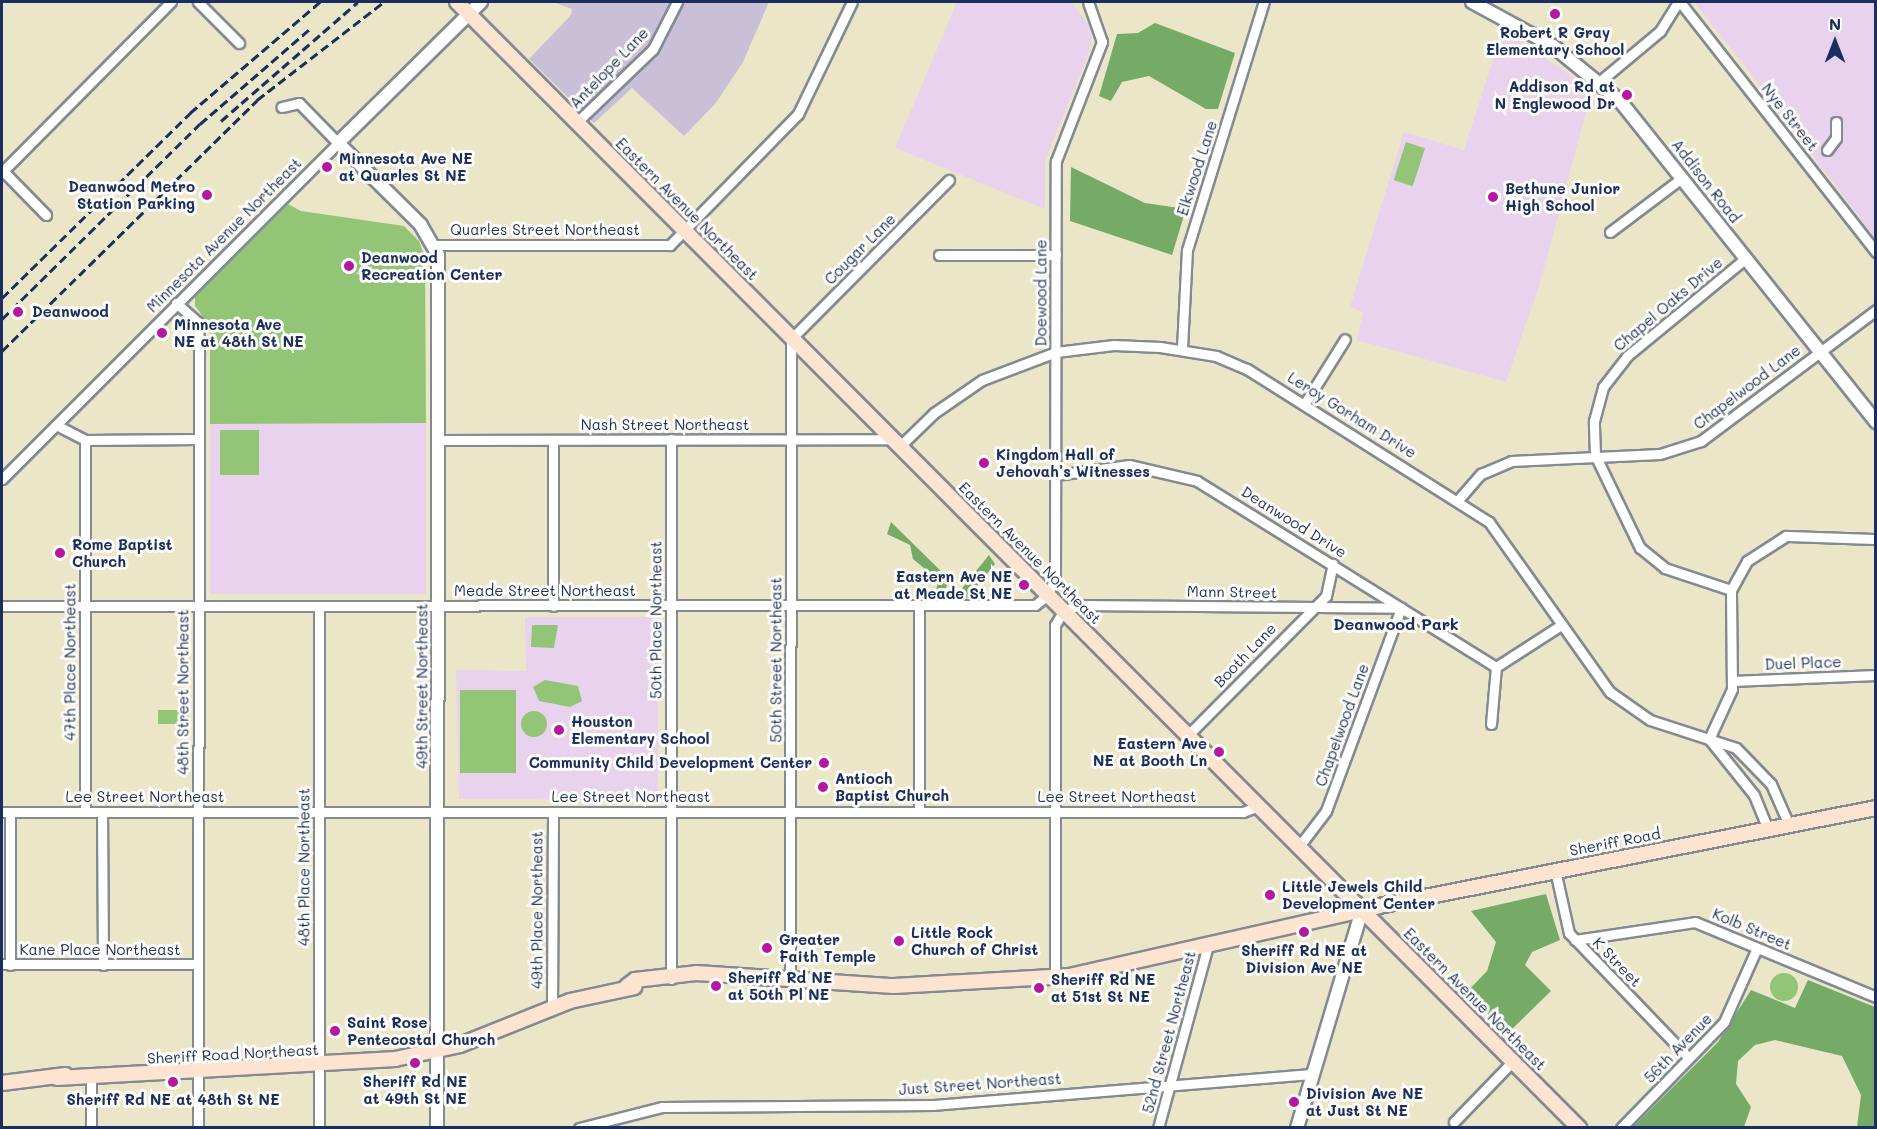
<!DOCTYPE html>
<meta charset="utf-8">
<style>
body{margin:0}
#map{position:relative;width:1877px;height:1129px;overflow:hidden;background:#ebe6c8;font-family:Mali,sans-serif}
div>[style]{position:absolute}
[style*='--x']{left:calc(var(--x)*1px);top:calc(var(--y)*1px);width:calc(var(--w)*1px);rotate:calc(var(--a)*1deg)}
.built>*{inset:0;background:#e9d2ed;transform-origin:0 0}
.industrial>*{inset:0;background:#c9bfd7}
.green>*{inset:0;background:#93c576;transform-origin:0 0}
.round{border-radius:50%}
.forest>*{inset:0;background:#76aa67}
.roads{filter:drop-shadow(2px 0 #838a93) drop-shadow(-2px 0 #838a93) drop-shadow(0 2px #838a93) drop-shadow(0 -2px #838a93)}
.minor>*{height:9px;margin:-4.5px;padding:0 4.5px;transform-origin:4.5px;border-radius:4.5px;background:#fff}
.tertiary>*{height:12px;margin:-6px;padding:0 6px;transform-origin:6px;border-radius:6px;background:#fff}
.secondary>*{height:14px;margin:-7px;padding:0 7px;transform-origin:7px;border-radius:7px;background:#fde4d1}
.rail>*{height:3px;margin-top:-1.5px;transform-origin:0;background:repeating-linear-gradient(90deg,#1b2f5e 0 9px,transparent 0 13.5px)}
.dots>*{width:16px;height:16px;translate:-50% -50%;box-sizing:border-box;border:3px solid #fdfcf7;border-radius:50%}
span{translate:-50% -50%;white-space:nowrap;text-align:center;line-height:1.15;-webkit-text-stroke:6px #fdfcf7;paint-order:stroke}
.poi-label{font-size:15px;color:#1b2f5e;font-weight:700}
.right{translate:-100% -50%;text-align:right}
.left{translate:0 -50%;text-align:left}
.street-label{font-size:15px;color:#1b2f5e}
.neighbourhood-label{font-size:16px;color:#1b2f5e;font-weight:700}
.frame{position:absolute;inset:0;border:3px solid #1b2f5e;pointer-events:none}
.north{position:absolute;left:1805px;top:12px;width:60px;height:60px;-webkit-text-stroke:4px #fdfcf7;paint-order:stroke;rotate:0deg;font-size:16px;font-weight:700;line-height:24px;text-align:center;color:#1b2f5e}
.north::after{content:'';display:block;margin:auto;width:21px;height:27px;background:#1b2f5e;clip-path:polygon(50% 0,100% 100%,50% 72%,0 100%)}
</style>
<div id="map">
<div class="built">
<i style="clip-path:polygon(957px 2px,1071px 2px,1088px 24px,1092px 40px,1087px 58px,1045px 160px,1045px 209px,895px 148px)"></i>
<i style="clip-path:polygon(1694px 2px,1875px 2px,1875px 238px,1748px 70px)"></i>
<i style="clip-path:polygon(1503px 29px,1592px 90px,1540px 283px,1506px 382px,1357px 340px,1363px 312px,1350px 307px,1404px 132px,1464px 150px)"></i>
<i style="left:426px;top:423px;width:171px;height:216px;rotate:90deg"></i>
<i style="clip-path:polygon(525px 617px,658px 617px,658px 800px,459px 799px,456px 670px,526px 671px)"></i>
</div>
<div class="industrial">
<i style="clip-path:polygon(553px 2px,769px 2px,743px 62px,715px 104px,684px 136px,632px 88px,594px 123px,529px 59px,571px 15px,572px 9px)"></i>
</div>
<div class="green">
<i style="left:1406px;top:142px;width:20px;height:40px;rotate:18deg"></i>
<i style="clip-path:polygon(288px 204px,301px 211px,404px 226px,419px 241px,425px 257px,426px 423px,210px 424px,210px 326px,195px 306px,195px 297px)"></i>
<i style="left:220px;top:430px;width:39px;height:45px"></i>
<i style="clip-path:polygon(532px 625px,558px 625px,554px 648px,531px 647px)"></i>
<i style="clip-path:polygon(545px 680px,578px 686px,582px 701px,570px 707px,539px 701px,533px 687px)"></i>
<i style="left:460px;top:690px;width:56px;height:83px"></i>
<i style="left:158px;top:710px;width:31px;height:14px"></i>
<i class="round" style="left:521px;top:711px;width:26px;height:26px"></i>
<i class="round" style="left:1770px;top:973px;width:28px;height:28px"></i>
</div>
<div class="forest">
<i style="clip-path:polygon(1155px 23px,1235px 53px,1218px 109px,1206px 109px,1149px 76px,1122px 82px,1111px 101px,1099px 96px,1117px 34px,1138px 33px)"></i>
<i style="clip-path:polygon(1071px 167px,1145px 203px,1186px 209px,1172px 255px,1070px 221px)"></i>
<i style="clip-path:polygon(891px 522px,949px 579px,944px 594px,959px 592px,989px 555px,995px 564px,967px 598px,935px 599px,938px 580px,913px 559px,910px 545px,887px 534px)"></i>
<i style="clip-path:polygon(1546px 894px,1560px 940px,1532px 952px,1525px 965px,1551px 991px,1508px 1033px,1466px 993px,1487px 971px,1496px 942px,1471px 911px)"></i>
<i style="clip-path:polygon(1808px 980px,1875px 1007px,1875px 1127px,1857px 1127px,1861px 1095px,1842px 1056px,1775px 1040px,1755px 1045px,1738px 1061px,1736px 1084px,1751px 1107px,1744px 1127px,1633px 1127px,1718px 1042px,1751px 990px,1795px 1008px)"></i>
</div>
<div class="roads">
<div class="minor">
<i style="--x:198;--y:2;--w:58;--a:45"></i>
<i style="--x:1680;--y:2;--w:318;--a:51.9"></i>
<i style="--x:1599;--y:82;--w:80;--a:-39.9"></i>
<i style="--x:1660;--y:31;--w:34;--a:-58"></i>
<i style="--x:577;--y:122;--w:105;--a:-43.8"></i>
<i style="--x:653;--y:49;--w:53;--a:-62.9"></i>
<i style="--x:1827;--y:150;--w:15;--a:-53"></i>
<i style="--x:1836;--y:138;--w:16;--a:-90"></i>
<i style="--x:2;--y:170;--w:63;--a:45.6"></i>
<i style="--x:2;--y:172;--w:240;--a:-45.2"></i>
<i style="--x:1610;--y:232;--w:91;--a:-37"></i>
<i style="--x:435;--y:245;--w:235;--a:0"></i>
<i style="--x:670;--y:245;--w:183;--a:-45.7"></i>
<i style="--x:798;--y:114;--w:124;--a:-64.3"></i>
<i style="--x:939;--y:255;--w:117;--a:0"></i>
<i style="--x:176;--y:303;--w:29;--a:41"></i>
<i style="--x:198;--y:322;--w:32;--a:88"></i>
<i style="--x:199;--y:354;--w:774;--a:90.07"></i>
<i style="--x:1182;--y:348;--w:98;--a:-87.1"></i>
<i style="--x:1187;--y:250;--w:260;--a:-72.8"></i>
<i style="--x:1305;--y:403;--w:75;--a:-58"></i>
<i style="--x:56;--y:425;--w:33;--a:27"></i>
<i style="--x:85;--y:440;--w:114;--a:-0.5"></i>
<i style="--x:671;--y:439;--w:540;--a:90"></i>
<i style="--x:438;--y:440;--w:455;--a:-0.1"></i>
<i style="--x:553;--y:440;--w:166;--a:90"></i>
<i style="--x:900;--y:446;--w:47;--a:-44.1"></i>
<i style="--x:934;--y:413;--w:58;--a:-34.5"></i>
<i style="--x:982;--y:380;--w:79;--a:-20.7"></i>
<i style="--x:1056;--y:352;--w:58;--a:-6.9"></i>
<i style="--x:1114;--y:345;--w:46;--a:2.5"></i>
<i style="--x:1160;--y:347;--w:57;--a:9.1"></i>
<i style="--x:1216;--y:356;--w:34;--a:23"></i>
<i style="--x:1247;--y:369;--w:286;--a:32.3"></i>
<i style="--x:1489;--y:522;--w:209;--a:54.6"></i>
<i style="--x:1610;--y:692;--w:49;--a:35"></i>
<i style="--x:1650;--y:720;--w:90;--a:18"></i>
<i style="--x:1736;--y:748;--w:50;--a:45.8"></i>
<i style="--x:1771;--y:784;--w:45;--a:66.3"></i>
<i style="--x:1056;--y:475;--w:74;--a:-7.8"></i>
<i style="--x:1129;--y:465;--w:70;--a:13.2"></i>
<i style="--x:1197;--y:481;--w:352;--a:31.9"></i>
<i style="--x:2;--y:479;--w:475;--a:-45"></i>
<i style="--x:338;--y:143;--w:56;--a:-134.3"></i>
<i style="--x:299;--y:103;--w:18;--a:167"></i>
<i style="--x:1458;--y:500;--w:35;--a:-49"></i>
<i style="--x:1481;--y:474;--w:33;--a:-23"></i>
<i style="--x:1511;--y:461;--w:149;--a:-2.7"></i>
<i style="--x:1660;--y:454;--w:43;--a:-17.6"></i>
<i style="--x:1701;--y:441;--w:219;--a:-36.8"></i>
<i style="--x:1731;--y:590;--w:70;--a:-161.6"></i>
<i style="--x:1665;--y:568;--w:32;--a:-141"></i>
<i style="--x:1640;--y:548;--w:103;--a:-115.8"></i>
<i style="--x:1595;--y:455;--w:34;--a:-92"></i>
<i style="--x:1594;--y:421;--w:35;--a:-75"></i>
<i style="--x:1603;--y:387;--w:39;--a:-52"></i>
<i style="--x:1627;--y:356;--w:154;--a:-39.5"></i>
<i style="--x:2;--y:606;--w:1033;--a:-0.06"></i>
<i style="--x:1035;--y:605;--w:16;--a:-38"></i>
<i style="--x:1048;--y:595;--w:19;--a:-69"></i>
<i style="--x:1055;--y:577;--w:416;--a:-89.9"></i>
<i style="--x:1056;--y:161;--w:128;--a:-68.9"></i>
<i style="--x:1102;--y:42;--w:42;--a:-109.3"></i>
<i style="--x:919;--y:606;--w:206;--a:90"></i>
<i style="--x:1732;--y:681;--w:144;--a:-2.4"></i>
<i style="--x:1491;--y:724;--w:57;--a:-85"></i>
<i style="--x:1496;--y:667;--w:77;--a:-32.9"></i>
<i style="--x:1188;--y:735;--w:196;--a:-45.2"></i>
<i style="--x:1326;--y:596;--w:33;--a:-78"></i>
<i style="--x:1709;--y:739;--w:55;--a:-65.3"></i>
<i style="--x:1732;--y:689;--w:99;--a:-90.6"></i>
<i style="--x:1731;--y:590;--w:33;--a:-61"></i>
<i style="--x:1747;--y:561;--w:46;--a:-32.7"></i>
<i style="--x:1786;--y:536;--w:90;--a:1.9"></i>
<i style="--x:1709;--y:739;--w:72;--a:51.2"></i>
<i style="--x:1754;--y:795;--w:37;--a:68"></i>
<i style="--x:2;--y:812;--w:1241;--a:0"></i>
<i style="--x:1243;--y:812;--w:17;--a:-21"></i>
<i style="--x:10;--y:812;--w:153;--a:90"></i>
<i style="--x:85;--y:812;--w:372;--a:-90"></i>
<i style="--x:102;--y:812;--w:153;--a:89.6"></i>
<i style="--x:1555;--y:870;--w:65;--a:77.5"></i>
<i style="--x:1569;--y:933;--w:173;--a:46.2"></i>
<i style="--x:1575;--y:940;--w:121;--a:-8.5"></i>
<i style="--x:1695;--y:922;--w:196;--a:22.5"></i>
<i style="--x:2;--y:964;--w:196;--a:0"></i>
<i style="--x:1055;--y:976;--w:351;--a:-90"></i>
<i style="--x:1055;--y:625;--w:17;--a:-59"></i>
<i style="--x:1064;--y:610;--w:19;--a:-16"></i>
<i style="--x:1082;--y:605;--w:319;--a:0.5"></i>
<i style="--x:1401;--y:608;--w:216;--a:110.3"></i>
<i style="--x:1326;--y:811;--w:43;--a:127.4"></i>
<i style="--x:790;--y:981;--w:642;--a:-89.91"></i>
<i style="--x:791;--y:339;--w:224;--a:-45.2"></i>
<i style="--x:552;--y:1008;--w:196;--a:-89.7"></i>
<i style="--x:91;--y:1073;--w:55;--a:90"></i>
<i style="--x:1454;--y:1122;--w:85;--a:-46"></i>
<i style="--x:319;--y:1128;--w:522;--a:-90"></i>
<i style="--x:579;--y:1128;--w:86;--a:-14.2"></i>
<i style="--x:662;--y:1107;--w:271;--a:-0.4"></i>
<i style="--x:933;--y:1105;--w:381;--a:-4.7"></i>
<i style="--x:1158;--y:1128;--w:190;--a:-74.7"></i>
<i style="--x:1621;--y:1128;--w:148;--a:-45.8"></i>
<i style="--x:1724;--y:1022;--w:81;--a:-66"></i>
</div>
<div class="tertiary">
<i style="--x:1472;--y:2;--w:92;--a:28.5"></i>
<i style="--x:1553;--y:46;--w:87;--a:39.4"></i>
<i style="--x:1620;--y:101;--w:411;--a:51.4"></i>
<i style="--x:437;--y:1128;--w:873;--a:-89.93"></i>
<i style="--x:438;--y:255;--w:34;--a:-120"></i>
<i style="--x:421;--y:225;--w:117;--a:-135.3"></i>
<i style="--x:338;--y:143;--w:201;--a:-44.6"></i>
<i style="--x:1297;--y:1128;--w:227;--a:-73.4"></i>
</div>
<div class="secondary">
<i style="--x:457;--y:2;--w:1590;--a:45.1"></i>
<i style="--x:627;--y:986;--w:10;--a:-37"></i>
<i style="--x:635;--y:980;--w:61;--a:-6.5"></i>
<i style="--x:696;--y:973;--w:198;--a:3.8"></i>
<i style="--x:894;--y:986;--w:175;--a:-3.3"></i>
<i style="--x:1069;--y:976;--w:318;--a:-12.7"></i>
<i style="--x:1379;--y:906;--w:507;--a:-11.15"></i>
<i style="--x:57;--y:1078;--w:339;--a:-3.2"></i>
<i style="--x:395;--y:1059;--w:66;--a:-12.2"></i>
<i style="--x:460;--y:1045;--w:118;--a:-21.8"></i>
<i style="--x:570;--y:1001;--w:66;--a:-12.2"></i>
<i style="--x:2;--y:1083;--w:64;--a:-7.2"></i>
</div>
</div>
<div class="rail">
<i style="--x:221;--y:121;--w:181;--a:-41"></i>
<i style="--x:2;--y:298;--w:264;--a:-44.5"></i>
<i style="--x:190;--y:113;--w:171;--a:-40.5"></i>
<i style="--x:2;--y:319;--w:278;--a:-44.6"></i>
<i style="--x:200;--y:124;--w:148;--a:-40.9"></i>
<i style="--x:2;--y:351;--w:358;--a:-44.5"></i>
<i style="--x:257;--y:100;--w:160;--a:-37.7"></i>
</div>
<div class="dots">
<i style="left:1555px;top:14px;background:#b5179e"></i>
<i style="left:1627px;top:95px;background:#b5179e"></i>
<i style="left:327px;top:167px;background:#b5179e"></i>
<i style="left:207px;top:195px;background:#b5179e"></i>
<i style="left:1493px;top:197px;background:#b5179e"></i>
<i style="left:349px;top:266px;background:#b5179e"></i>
<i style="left:18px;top:312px;background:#b5179e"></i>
<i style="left:162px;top:333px;background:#b5179e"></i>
<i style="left:984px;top:463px;background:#b5179e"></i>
<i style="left:60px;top:553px;background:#b5179e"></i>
<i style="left:1024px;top:585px;background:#b5179e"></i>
<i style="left:559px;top:730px;background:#b5179e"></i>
<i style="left:1219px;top:752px;background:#b5179e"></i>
<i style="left:824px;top:763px;background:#b5179e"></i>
<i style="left:823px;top:787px;background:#b5179e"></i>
<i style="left:1270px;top:895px;background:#b5179e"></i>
<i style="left:1304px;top:932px;background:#b5179e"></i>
<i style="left:899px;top:941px;background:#b5179e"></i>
<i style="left:767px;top:948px;background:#b5179e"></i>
<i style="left:716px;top:986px;background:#b5179e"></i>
<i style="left:1039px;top:988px;background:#b5179e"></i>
<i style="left:335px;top:1031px;background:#b5179e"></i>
<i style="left:415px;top:1063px;background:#b5179e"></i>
<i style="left:173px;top:1082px;background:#b5179e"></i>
<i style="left:1294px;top:1102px;background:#b5179e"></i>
</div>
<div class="poi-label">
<span style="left:1555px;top:41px">Robert R Gray<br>Elementary School</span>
<span class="right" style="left:1615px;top:95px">Addison Rd at<br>N Englewood Dr</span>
<span class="left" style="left:339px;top:167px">Minnesota Ave NE<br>at Quarles St NE</span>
<span class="right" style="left:195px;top:195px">Deanwood Metro<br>Station Parking</span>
<span class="left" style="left:1505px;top:197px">Bethune Junior<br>High School</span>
<span class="left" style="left:361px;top:266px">Deanwood<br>Recreation Center</span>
<span class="left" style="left:32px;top:312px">Deanwood</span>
<span class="left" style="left:174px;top:333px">Minnesota Ave<br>NE at 48th St NE</span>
<span class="left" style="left:996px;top:463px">Kingdom Hall of<br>Jehovah’s Witnesses</span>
<span class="left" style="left:72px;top:553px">Rome Baptist<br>Church</span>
<span class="right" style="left:1012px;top:585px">Eastern Ave NE<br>at Meade St NE</span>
<span class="left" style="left:571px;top:730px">Houston<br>Elementary School</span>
<span class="right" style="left:1207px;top:752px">Eastern Ave<br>NE at Booth Ln</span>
<span class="right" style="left:812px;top:763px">Community Child Development Center</span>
<span class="left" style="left:835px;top:787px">Antioch<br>Baptist Church</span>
<span class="left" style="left:1282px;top:895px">Little Jewels Child<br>Development Center</span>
<span class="left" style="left:911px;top:941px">Little Rock<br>Church of Christ</span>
<span class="left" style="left:779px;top:948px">Greater<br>Faith Temple</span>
<span style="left:1304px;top:959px">Sheriff Rd NE at<br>Division Ave NE</span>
<span class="left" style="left:728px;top:986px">Sheriff Rd NE<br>at 50th Pl NE</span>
<span class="left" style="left:1051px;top:988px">Sheriff Rd NE<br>at 51st St NE</span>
<span class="left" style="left:347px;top:1031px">Saint Rose<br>Pentecostal Church</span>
<span style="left:415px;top:1090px">Sheriff Rd NE<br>at 49th St NE</span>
<span class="left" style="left:1306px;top:1102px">Division Ave NE<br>at Just St NE</span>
<span style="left:173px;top:1100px">Sheriff Rd NE at 48th St NE</span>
</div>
<div class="street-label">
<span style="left:609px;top:68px;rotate:-46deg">Antelope Lane</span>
<span style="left:1790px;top:117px;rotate:52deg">Nye Street</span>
<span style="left:1197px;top:168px;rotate:-72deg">Elkwood Lane</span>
<span style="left:1706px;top:181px;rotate:52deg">Addison Road</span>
<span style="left:687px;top:209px;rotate:45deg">Eastern Avenue Northeast</span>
<span style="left:545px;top:230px">Quarles Street Northeast</span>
<span style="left:224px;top:235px;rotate:-45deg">Minnesota Avenue Northeast</span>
<span style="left:860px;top:249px;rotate:-45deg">Cougar Lane</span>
<span style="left:1041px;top:293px;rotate:-90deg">Doewood Lane</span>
<span style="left:1668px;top:304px;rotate:-40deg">Chapel Oaks Drive</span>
<span style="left:1747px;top:387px;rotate:-37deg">Chapelwood Lane</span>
<span style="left:1352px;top:415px;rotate:32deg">Leroy Gorham Drive</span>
<span style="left:665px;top:425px">Nash Street Northeast</span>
<span style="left:1294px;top:522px;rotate:32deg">Deanwood Drive</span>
<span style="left:1030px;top:553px;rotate:45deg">Eastern Avenue Northeast</span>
<span style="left:545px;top:591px">Meade Street Northeast</span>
<span style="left:1232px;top:592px;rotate:1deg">Mann Street</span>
<span style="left:656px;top:620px;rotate:-90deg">50th Place Northeast</span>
<span style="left:1245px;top:655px;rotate:-46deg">Booth Lane</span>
<span style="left:776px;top:660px;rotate:-90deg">50th Street Northeast</span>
<span style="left:70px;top:662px;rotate:-90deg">47th Place Northeast</span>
<span style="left:1803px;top:663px;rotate:-2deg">Duel Place</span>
<span style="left:422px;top:686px;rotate:-90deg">49th Street Northeast</span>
<span style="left:183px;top:692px;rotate:-90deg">48th Street Northeast</span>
<span style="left:1342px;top:725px;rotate:-70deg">Chapelwood Lane</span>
<span style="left:145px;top:797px">Lee Street Northeast</span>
<span style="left:631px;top:797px">Lee Street Northeast</span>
<span style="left:1117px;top:797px">Lee Street Northeast</span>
<span style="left:1615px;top:842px;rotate:-11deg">Sheriff Road</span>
<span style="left:304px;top:867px;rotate:-90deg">48th Place Northeast</span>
<span style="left:537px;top:910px;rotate:-90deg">49th Place Northeast</span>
<span style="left:1752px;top:929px;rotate:23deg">Kolb Street</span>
<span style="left:100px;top:950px">Kane Place Northeast</span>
<span style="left:1617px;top:962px;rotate:46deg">K Street</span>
<span style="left:1475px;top:999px;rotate:45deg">Eastern Avenue Northeast</span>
<span style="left:1169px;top:1032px;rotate:-75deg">52nd Street Northeast</span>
<span style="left:1678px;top:1048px;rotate:-46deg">56th Avenue</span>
<span style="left:233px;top:1054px;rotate:-3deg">Sheriff Road Northeast</span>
<span style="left:980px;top:1084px;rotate:-4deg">Just Street Northeast</span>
</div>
<div class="neighbourhood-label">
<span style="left:1396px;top:624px">Deanwood Park</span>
</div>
<div class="frame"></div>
<div class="north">N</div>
</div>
